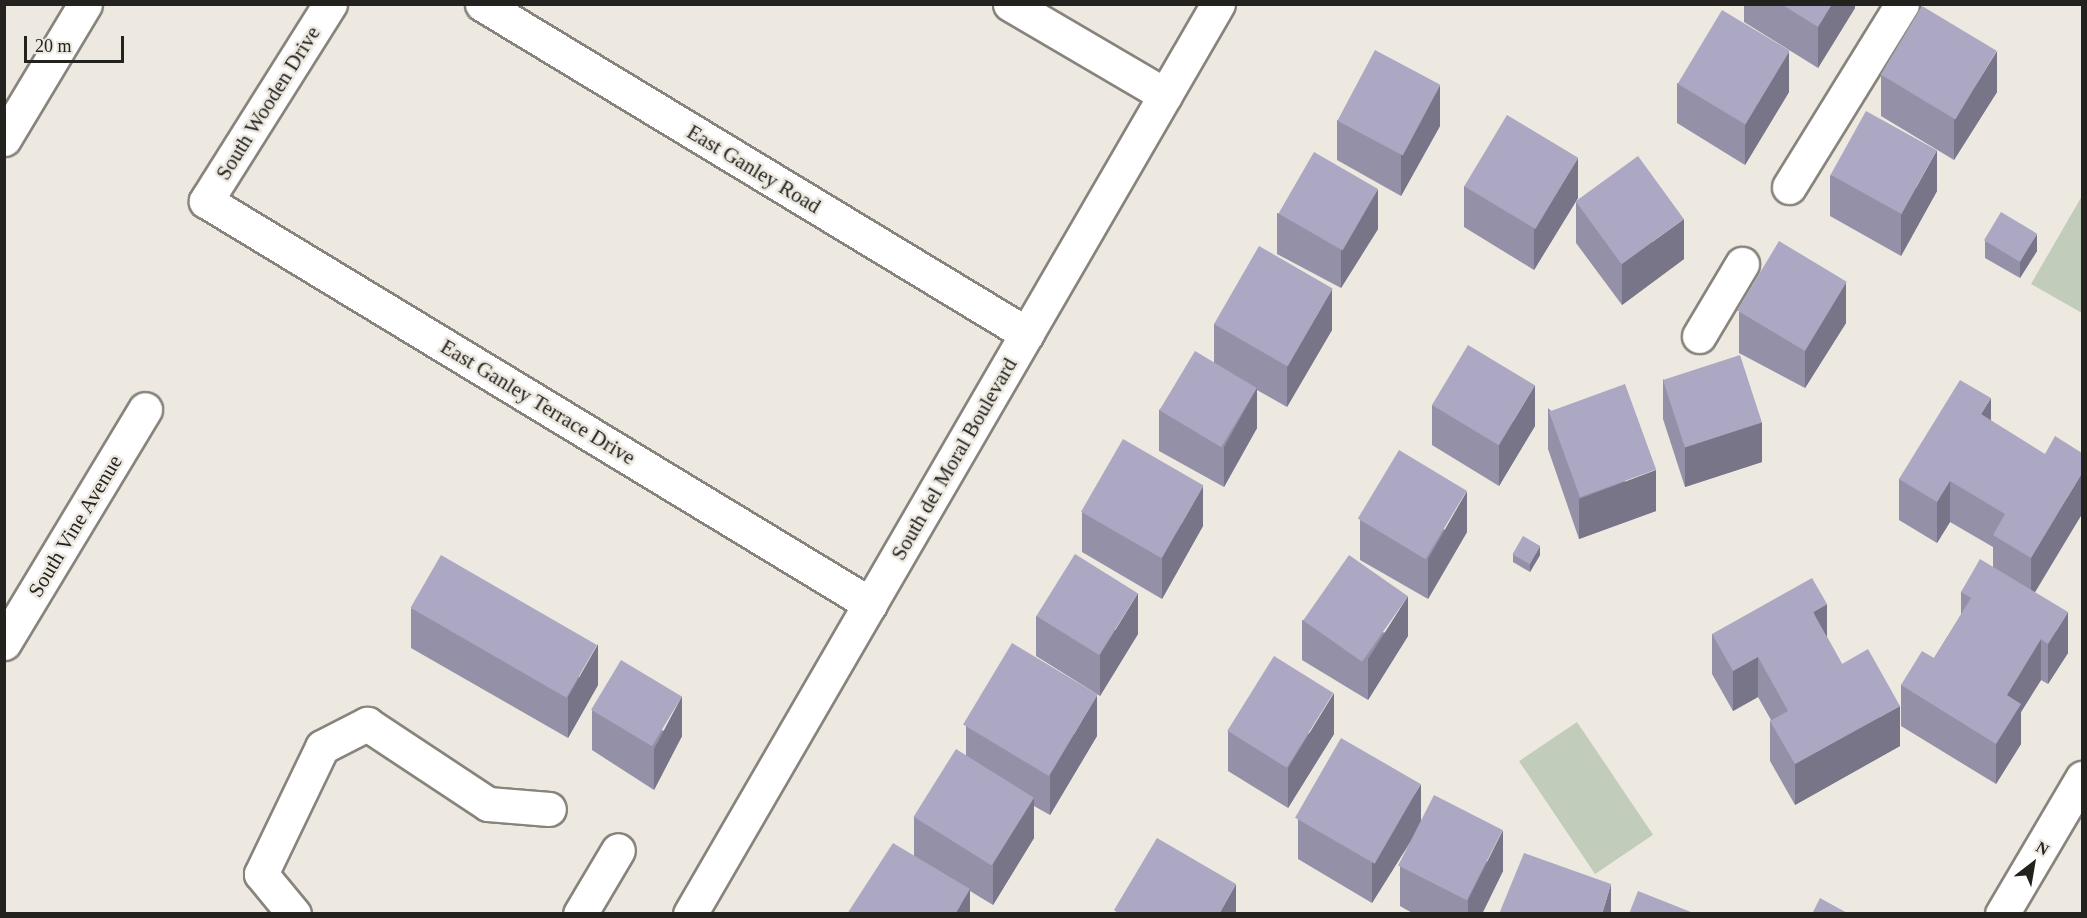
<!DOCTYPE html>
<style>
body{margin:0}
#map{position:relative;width:2087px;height:918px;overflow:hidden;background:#ede9e1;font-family:"Times New Roman",serif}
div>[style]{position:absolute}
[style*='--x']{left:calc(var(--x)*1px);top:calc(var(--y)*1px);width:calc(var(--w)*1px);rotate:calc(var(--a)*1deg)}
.green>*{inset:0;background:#c2ccba;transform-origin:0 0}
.roads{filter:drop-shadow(2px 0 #88847d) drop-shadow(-2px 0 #88847d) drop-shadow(0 2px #88847d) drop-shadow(0 -2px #88847d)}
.minor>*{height:33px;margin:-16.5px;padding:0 16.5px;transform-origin:16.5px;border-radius:16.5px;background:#fff}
.wall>*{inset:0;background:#9490a7}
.shaded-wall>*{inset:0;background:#787588}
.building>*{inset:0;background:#aca7c2;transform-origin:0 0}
span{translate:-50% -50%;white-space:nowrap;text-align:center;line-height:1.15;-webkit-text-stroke:5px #ede9e1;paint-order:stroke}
.street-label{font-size:21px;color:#23221f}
.frame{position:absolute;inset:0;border:6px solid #23221f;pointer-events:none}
.north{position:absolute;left:2003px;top:834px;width:60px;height:60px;-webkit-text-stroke:4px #ede9e1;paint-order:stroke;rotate:31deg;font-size:16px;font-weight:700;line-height:24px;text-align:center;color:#23221f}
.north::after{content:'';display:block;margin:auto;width:21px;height:27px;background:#23221f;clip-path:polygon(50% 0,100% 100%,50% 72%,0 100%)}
.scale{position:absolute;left:24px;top:36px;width:100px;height:27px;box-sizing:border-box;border:3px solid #23221f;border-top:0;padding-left:8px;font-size:18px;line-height:21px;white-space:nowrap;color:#23221f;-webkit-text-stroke:4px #ede9e1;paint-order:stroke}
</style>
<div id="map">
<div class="green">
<i style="clip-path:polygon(2082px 196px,2082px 313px,2031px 284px)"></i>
<i style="left:1577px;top:722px;width:136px;height:70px;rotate:56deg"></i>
</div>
<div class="roads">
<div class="minor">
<i style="--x:330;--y:4;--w:233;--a:122.2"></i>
<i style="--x:206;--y:201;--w:777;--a:31.25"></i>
<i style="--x:482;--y:4;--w:637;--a:31.2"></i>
<i style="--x:1010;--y:4;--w:180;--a:30.4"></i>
<i style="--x:4;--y:139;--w:157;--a:-59"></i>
<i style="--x:1789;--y:187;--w:215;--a:-58.3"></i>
<i style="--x:1699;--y:336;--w:84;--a:-59.2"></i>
<i style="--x:4;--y:643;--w:273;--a:-58.9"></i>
<i style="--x:294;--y:914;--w:52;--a:-129.5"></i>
<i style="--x:261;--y:874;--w:141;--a:-64.3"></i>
<i style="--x:322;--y:747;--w:51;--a:-27.1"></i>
<i style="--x:367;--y:724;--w:145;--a:33.5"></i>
<i style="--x:488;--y:804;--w:61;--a:4.7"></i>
<i style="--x:580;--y:914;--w:74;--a:-59.3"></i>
<i style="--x:690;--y:914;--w:1052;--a:-59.88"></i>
<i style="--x:2002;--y:914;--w:158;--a:-59.5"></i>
</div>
</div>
<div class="wall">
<i style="clip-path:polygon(1744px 4px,1855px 4px,1855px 8px,1818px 68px,1744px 22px)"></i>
<i style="clip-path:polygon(1881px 75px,1997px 92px,1954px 160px,1881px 116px)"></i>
<i style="clip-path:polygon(1677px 83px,1789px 92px,1745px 165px,1677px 123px)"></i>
<i style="clip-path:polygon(1337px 120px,1440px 126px,1401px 196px,1337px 160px)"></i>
<i style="clip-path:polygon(1830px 175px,1937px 191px,1901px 256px,1830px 216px)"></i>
<i style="clip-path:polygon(1464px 186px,1578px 198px,1534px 270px,1464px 227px)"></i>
<i style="clip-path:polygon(1576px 202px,1684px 259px,1622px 305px,1576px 243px)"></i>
<i style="clip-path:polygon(1277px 213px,1378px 229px,1341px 288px,1277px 254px)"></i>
<i style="clip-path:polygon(1985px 241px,2037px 251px,2020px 278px,1985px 258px)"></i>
<i style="clip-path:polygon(1739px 312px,1846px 323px,1805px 388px,1739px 353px)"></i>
<i style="clip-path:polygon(1214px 324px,1332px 330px,1287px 407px,1257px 390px,1257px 428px,1224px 487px,1159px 451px,1159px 410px,1214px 362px)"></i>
<i style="clip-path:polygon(1663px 379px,1762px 462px,1685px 487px,1663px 419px)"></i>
<i style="clip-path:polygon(1432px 405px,1535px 426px,1499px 486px,1432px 445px)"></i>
<i style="clip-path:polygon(1548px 408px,1656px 511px,1579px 539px,1548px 449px)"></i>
<i style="clip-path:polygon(1991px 421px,2082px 514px,2034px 592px,2068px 653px,2048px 684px,2041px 680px,2021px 712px,2021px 744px,1996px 784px,1901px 726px,1901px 685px,1934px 658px,1961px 615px,1961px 592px,1993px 567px,1993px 547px,1950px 522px,1937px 543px,1899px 520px,1899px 479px)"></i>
<i style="clip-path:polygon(1082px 512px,1203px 526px,1162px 599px,1082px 552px)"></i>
<i style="clip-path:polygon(1360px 520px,1467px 532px,1428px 599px,1360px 560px)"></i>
<i style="clip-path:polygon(1513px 554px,1540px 555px,1530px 572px,1513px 562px)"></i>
<i style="clip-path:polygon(411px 608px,598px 685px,568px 738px,411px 648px)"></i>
<i style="clip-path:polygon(1036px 616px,1138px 634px,1100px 696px,1036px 656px)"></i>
<i style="clip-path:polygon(1302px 620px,1408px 636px,1368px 700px,1302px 660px)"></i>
<i style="clip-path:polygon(1712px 634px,1827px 637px,1842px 664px,1900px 746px,1795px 805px,1770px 761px,1770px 721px,1771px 720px,1758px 697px,1733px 711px,1712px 674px)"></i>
<i style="clip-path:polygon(592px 710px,682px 736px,654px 790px,592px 750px)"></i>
<i style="clip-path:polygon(966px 726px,1097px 736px,1050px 815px,1034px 806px,1034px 838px,993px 905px,970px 891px,970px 914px,914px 856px,914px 817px,966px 756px)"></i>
<i style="clip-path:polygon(1228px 731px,1334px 734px,1288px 808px,1228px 771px)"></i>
<i style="clip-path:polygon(1298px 819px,1421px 823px,1503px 871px,1482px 914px,1414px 914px,1400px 906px,1400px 866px,1418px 829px,1372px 903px,1298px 859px)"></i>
</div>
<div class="shaded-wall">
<i style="clip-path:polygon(1832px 4px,1855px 4px,1855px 8px,1818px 68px,1818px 27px)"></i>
<i style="clip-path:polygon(1789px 51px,1789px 92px,1745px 165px,1745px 124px)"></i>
<i style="clip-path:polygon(1997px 51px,1997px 92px,1954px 160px,1954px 120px)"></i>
<i style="clip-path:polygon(1440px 85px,1440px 126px,1401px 196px,1401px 155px)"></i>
<i style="clip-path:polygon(1937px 150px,1937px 191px,1901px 256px,1901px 215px)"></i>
<i style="clip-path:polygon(1578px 158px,1578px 198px,1534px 270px,1534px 229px)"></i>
<i style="clip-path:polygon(1378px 189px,1378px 229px,1341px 288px,1341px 247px)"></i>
<i style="clip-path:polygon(1684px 219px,1684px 259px,1622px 305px,1622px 264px)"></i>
<i style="clip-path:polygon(2037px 234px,2037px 251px,2020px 278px,2020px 260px)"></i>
<i style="clip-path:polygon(1846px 282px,1846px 323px,1805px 388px,1805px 348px)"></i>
<i style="clip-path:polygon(1332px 289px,1332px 330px,1287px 407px,1287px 366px)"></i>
<i style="clip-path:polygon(1535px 385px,1535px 426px,1499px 486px,1499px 445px)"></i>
<i style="clip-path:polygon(1257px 388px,1257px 428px,1224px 487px,1224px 447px)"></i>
<i style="clip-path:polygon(1991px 398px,1991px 439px,1981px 414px)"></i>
<i style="clip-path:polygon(1762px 422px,1762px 462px,1685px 487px,1685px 446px)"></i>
<i style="clip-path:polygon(1656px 470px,1656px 511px,1579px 539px,1579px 499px)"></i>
<i style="clip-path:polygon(2082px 473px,2082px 514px,2031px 599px,2031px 558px)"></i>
<i style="clip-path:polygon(1950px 481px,1950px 522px,1937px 543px,1937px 502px)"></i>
<i style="clip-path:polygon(1203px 486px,1203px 526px,1162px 599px,1162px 558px)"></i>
<i style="clip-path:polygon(1467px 491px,1467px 532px,1428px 599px,1428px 559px)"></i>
<i style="clip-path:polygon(1540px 546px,1540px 555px,1530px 572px,1530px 563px)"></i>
<i style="clip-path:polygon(1138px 593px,1138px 634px,1100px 696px,1100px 655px)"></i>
<i style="clip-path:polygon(1408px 596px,1408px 636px,1368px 700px,1368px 659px)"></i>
<i style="clip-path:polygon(1827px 604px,1827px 645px,1813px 612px)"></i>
<i style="clip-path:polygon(2068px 612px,2068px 653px,2048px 684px,2048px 644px)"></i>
<i style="clip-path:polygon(2041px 639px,2041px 680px,2021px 712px,2021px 744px,1996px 784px,1996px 744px,2007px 695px)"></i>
<i style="clip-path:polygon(598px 644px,598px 685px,568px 738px,568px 697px)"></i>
<i style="clip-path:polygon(1758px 657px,1758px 697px,1733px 711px,1733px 671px)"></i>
<i style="clip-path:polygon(1334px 693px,1334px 734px,1288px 808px,1288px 768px)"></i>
<i style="clip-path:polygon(1097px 695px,1097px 736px,1050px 815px,1050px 775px)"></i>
<i style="clip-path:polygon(682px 696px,682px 736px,654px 790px,654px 749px)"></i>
<i style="clip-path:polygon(1900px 706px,1900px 746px,1795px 805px,1795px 764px)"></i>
<i style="clip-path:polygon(1421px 784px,1421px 825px,1372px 903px,1372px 862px)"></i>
<i style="clip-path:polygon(1034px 797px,1034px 838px,993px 905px,993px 864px)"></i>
<i style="clip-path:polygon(1503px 830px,1503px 871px,1482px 914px,1468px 914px,1468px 900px)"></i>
<i style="clip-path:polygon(1236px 884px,1236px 914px,1219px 914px)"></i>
<i style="clip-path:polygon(1611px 884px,1611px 914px,1602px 914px)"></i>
<i style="clip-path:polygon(970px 889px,970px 914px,955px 914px)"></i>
</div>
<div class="building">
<i style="clip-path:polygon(1781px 4px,1832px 4px,1818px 27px)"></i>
<i style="left:1922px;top:6px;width:87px;height:80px;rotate:31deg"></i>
<i style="left:1722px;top:10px;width:79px;height:86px;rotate:31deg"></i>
<i style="left:1375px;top:50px;width:74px;height:80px;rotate:28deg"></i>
<i style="left:1866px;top:111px;width:81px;height:73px;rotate:29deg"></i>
<i style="left:1507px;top:115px;width:83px;height:83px;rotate:31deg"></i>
<i style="left:1314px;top:152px;width:74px;height:71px;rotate:30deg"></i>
<i style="left:1638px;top:156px;width:78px;height:77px;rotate:54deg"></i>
<i style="left:2001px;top:212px;width:42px;height:33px;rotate:31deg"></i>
<i style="left:1779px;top:241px;width:79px;height:81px;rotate:31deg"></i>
<i style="left:1259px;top:246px;width:85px;height:90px;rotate:30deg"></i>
<i style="left:1468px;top:345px;width:78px;height:70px;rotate:31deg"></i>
<i style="left:1195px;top:351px;width:72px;height:69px;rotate:31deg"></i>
<i style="left:1740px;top:355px;width:71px;height:81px;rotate:72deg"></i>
<i style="clip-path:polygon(1960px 380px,1991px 398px,1981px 414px,2045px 454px,2055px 436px,2082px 453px,2082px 473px,2031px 558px,1993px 535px,2005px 514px,1950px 481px,1937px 502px,1899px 479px)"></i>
<i style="left:1625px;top:384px;width:91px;height:81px;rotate:70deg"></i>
<i style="left:1123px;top:439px;width:93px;height:84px;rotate:30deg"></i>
<i style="left:1399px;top:450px;width:79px;height:80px;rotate:31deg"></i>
<i style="left:1523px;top:536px;width:20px;height:21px;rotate:30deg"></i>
<i style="left:1075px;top:554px;width:74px;height:73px;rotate:32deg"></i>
<i style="left:441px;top:555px;width:180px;height:61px;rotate:30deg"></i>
<i style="left:1349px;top:555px;width:72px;height:80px;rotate:35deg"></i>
<i style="clip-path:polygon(1980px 559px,2068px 612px,2048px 644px,2041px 639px,2007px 695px,2021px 704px,1996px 744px,1901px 685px,1922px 651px,1934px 658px,1971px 598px,1961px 592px)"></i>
<i style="clip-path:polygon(1812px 578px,1827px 604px,1813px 612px,1842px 664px,1868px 649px,1900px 706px,1795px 764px,1770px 721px,1788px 711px,1758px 657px,1733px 671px,1712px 634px)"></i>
<i style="left:1012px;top:643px;width:100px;height:95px;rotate:31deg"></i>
<i style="left:1274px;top:656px;width:70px;height:88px;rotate:32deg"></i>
<i style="left:621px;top:660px;width:71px;height:58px;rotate:31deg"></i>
<i style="left:1341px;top:738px;width:92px;height:92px;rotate:30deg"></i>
<i style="left:956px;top:749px;width:92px;height:80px;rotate:32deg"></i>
<i style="left:1434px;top:795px;width:77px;height:79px;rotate:27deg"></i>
<i style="clip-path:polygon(1157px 838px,1236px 884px,1219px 914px,1119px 914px,1114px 910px)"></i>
<i style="clip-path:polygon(893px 843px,970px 889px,955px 914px,847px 914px)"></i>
<i style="clip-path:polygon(1524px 853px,1611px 884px,1602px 914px,1499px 914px)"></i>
<i style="clip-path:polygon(1638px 891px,1696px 914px,1629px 914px)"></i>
<i style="clip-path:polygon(1820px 898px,1849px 914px,1812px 914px)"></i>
</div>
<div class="street-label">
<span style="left:268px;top:103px;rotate:-58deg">South Wooden Drive</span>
<span style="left:754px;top:169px;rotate:31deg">East Ganley Road</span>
<span style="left:538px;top:402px;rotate:31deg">East Ganley Terrace Drive</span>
<span style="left:954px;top:459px;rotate:-60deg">South del Moral Boulevard</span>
<span style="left:75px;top:526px;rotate:-59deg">South Vine Avenue</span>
</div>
<div class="frame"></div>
<div class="north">N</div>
<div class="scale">20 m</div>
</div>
